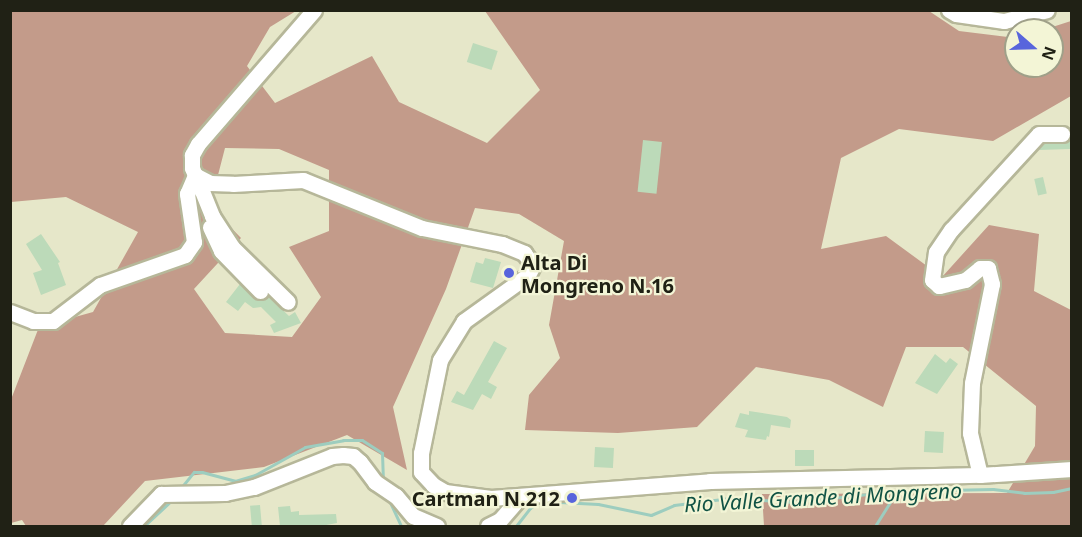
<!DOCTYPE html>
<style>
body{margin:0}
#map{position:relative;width:1082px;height:537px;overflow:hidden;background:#e6e7c9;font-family:"Noto Sans",sans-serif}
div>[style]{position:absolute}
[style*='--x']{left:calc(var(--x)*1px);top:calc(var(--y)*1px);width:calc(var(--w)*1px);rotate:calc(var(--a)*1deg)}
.forest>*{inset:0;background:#c39b8a}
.stream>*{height:3px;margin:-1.5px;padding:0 1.5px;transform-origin:1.5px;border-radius:1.5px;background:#9dcdbf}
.building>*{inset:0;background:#bcdab9;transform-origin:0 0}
.roads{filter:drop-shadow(2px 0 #b6b799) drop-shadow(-2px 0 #b6b799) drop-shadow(0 2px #b6b799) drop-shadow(0 -2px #b6b799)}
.minor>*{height:15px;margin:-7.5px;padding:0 7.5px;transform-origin:7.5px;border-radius:7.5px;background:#fff}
.dots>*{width:16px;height:16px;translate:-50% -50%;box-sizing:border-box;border:3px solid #f3f5d6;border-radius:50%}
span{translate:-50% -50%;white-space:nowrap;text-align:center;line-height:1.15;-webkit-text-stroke:4.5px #f3f5d6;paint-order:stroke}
.poi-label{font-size:20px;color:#202115;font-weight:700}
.left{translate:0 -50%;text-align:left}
.right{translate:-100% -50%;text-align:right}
.water-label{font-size:21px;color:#105244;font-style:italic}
.frame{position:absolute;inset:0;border:12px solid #202115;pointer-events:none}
.north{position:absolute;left:1004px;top:18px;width:60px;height:60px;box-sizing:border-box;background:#f3f5d6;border:2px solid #9fa089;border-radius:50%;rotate:110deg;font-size:16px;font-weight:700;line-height:24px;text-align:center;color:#202115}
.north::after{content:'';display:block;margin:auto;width:21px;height:27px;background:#5865dc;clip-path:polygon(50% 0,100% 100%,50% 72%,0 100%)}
</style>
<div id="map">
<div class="forest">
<i style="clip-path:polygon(evenodd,11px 11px,296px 11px,270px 27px,247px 66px,275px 103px,372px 56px,399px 102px,487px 143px,540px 90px,485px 11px,929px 11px,959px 31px,1016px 38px,1016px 66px,1052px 66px,1052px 30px,1043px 30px,1071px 21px,1071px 96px,993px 141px,899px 129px,841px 158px,821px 249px,886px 236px,942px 277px,989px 225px,1039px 234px,1034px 291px,1071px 310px,1071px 526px,764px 526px,762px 494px,1007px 493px,1035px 446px,1036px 406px,963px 347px,906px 347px,883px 407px,829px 380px,756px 367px,697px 427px,618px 433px,525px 430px,529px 395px,560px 358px,549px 325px,564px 241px,519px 214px,475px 208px,446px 289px,393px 407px,407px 470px,347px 435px,264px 467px,145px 481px,103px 526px,26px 526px,22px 520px,11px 523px,10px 402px,39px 327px,93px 312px,138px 232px,66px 197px,11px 202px,11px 11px,225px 148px,279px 149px,329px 170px,329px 231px,289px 247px,321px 297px,292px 337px,225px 333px,194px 289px,241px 238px,210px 206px,225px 148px)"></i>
</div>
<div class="stream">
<i style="--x:180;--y:489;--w:22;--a:-51"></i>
<i style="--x:194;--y:472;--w:8;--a:0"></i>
<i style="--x:202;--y:472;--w:34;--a:15"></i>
<i style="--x:235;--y:481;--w:21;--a:-17"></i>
<i style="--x:255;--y:475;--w:57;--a:-29.2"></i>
<i style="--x:305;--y:447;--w:39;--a:-10"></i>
<i style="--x:343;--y:440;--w:19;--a:0"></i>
<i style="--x:362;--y:440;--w:24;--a:33"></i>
<i style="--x:382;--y:453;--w:27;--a:88"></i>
<i style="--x:388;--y:498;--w:31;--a:65"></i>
<i style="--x:144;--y:526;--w:40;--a:-43"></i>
<i style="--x:516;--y:526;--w:23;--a:-52"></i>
<i style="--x:530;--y:508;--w:13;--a:-32"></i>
<i style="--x:541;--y:501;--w:57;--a:3"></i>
<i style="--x:598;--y:504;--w:54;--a:11.7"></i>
<i style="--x:651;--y:515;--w:25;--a:-23"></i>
<i style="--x:674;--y:505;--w:57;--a:-7"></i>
<i style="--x:731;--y:498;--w:64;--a:3.6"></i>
<i style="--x:795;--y:502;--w:103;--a:-6.2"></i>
<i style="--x:897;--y:491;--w:96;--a:-1.2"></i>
<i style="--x:993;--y:489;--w:31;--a:7"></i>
<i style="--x:1024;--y:493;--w:29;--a:-2"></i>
<i style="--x:1053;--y:492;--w:19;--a:-12"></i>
<i style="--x:875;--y:526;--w:41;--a:-57.8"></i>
</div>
<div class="building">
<i style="left:473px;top:43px;width:26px;height:20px;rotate:18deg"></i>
<i style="clip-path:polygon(1071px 135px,1071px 149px,1039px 150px,1043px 144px,1066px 143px)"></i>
<i style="left:643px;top:140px;width:19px;height:52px;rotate:6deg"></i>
<i style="left:1043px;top:177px;width:17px;height:9px;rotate:77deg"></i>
<i style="clip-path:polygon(41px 234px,60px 262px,58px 263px,66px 285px,41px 295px,33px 273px,42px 270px,26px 244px)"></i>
<i style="clip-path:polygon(485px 258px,501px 262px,493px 288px,470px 282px,476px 262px,483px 264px)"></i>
<i style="clip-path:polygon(240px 284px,257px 300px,263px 300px,268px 296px,289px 316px,295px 312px,301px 323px,274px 333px,270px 325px,276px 322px,261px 307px,253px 308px,245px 302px,238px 311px,226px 302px)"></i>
<i style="clip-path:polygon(494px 341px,507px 348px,488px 382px,497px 387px,491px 399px,482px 394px,473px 410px,451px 402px,457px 391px,464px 395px)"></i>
<i style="clip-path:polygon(935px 354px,946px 363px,950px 358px,958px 364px,937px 394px,915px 383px)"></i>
<i style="clip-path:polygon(749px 411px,787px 417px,791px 420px,790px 428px,771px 425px,769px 437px,767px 436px,766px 440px,745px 437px,748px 430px,735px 427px,740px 413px,749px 415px)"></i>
<i style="left:925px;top:431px;width:19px;height:21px;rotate:3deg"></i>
<i style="left:595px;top:447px;width:19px;height:20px;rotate:3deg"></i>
<i style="left:795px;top:450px;width:19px;height:16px"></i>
<i style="left:260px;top:505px;width:21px;height:10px;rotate:85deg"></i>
<i style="clip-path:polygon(290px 506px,291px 512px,299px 511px,299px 515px,336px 514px,337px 523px,321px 526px,280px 526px,278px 507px)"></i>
</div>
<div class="roads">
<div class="minor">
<i style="--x:314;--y:10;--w:177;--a:130.9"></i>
<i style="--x:198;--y:144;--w:13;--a:119"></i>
<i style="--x:192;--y:155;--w:13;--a:90"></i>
<i style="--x:192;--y:168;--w:8;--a:67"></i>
<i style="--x:195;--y:175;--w:17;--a:28"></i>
<i style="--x:210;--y:183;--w:23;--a:2"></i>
<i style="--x:233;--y:184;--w:70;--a:-3.3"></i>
<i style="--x:303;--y:180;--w:128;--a:22"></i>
<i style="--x:422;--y:228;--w:82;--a:11.3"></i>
<i style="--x:502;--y:244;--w:24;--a:22"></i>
<i style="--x:524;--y:253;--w:15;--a:53"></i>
<i style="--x:533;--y:265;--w:11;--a:117"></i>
<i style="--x:528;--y:275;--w:79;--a:144.3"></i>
<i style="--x:464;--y:321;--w:46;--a:121.6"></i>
<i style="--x:440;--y:360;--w:95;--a:101.5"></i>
<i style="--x:421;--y:453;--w:19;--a:90"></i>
<i style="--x:421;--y:472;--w:18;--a:47"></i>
<i style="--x:433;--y:485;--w:14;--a:30"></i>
<i style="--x:445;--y:492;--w:46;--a:7.4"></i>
<i style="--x:491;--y:498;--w:220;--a:-4.4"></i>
<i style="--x:710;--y:481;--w:270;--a:-1.3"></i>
<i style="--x:980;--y:475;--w:92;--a:-3.7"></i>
<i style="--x:949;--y:10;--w:8;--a:30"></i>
<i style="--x:956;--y:14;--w:49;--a:8.3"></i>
<i style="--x:1004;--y:21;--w:44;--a:-14.3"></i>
<i style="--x:204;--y:181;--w:10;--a:101"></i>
<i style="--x:202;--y:191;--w:27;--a:68"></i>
<i style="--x:212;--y:216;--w:37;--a:57"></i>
<i style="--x:232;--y:247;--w:78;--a:44.5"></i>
<i style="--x:210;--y:227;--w:26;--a:65"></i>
<i style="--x:221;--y:251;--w:56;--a:45.7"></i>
<i style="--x:10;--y:312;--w:25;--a:21"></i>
<i style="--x:33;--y:321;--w:20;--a:0"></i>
<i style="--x:53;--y:321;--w:59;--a:-37.5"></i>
<i style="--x:100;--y:285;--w:90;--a:-19.4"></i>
<i style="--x:185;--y:255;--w:16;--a:-55"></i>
<i style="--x:194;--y:242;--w:49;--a:-98.3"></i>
<i style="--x:187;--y:194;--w:21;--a:-67"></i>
<i style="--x:980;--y:475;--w:43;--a:-103.4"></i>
<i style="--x:970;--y:433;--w:50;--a:-87.7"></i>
<i style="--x:972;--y:383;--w:101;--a:-78.6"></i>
<i style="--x:992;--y:284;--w:16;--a:-104"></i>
<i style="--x:988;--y:268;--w:8;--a:180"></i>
<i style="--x:980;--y:268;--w:19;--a:141"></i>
<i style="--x:965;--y:280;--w:27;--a:167"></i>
<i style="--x:939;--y:286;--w:9;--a:-139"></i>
<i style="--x:932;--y:280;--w:28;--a:-82"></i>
<i style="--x:936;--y:252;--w:27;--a:-56"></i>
<i style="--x:951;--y:230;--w:130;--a:-47.5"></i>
<i style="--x:1039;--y:134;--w:23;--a:0"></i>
<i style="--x:130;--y:526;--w:45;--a:-45.9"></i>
<i style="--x:161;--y:494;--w:64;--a:-0.9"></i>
<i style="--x:225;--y:493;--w:30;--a:-12"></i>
<i style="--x:254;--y:487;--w:84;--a:-21.7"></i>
<i style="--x:332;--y:456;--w:11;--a:-5"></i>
<i style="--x:343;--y:455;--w:10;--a:6"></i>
<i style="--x:353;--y:456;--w:9;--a:41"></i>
<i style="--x:360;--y:462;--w:25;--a:53"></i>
<i style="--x:375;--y:482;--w:25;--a:34"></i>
<i style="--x:396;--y:496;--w:26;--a:50"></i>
<i style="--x:413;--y:516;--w:26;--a:23"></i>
<i style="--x:488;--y:526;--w:13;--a:-27"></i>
<i style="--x:500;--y:520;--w:30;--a:-49"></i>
</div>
</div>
<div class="dots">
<i style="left:509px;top:273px;background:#5865dc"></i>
<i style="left:572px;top:498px;background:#5865dc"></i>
</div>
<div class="poi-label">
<span class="left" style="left:521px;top:274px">Alta Di<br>Mongreno N.16</span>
<span class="right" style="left:560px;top:498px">Cartman N.212</span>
</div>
<div class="water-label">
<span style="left:823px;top:497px;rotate:-3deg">Rio Valle Grande di Mongreno</span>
</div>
<div class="frame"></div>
<div class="north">N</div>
</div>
